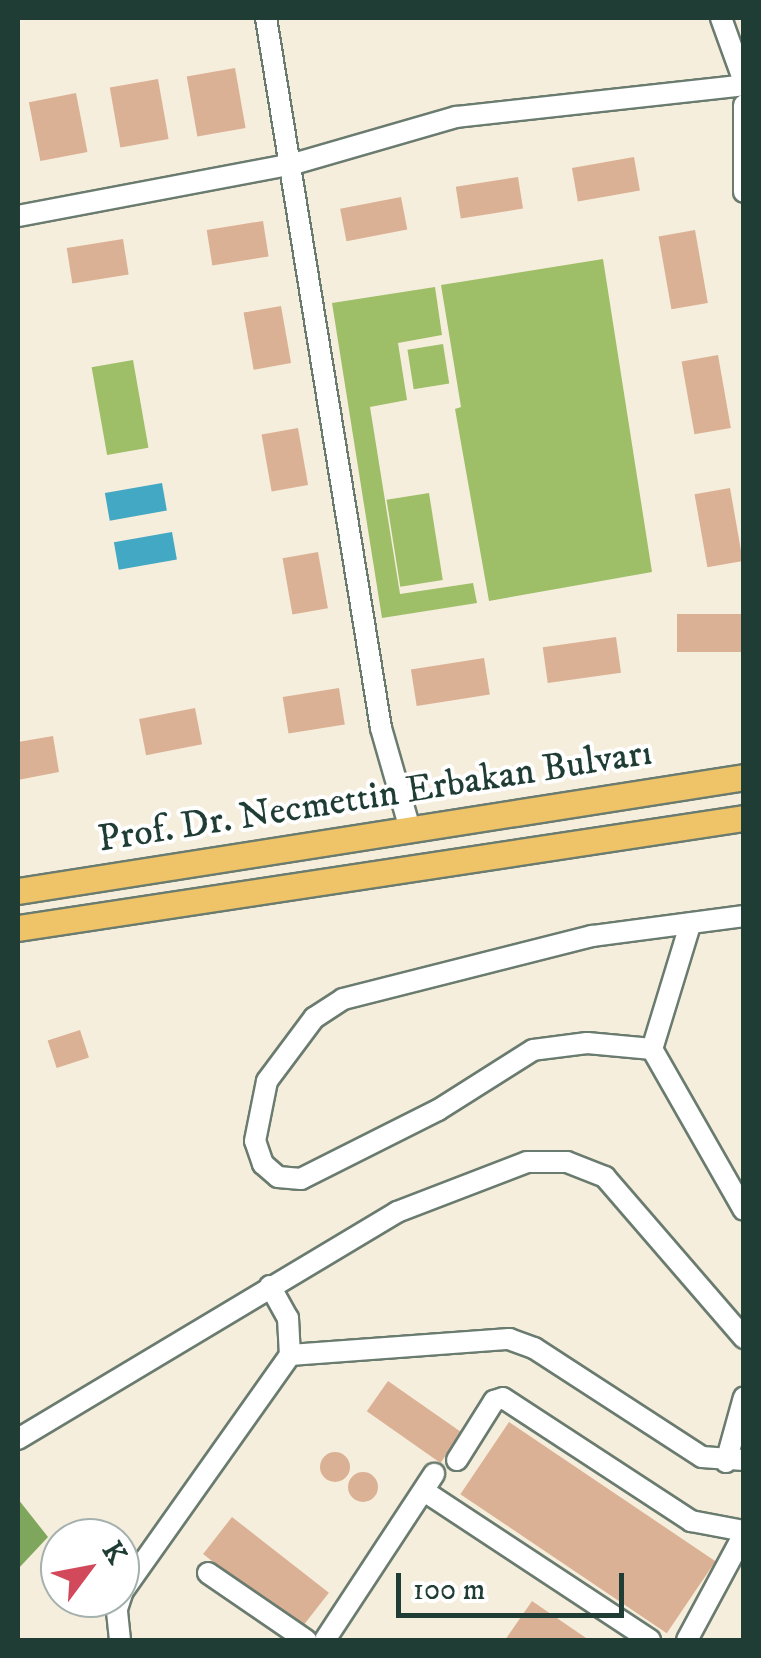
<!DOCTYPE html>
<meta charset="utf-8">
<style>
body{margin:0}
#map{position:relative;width:761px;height:1658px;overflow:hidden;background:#f6eedc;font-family:"IM FELL DW Pica",serif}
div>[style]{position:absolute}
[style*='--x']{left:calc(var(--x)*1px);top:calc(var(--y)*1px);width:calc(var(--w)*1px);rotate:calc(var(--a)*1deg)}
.green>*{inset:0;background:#9ebf68;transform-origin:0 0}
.forest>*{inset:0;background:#7ea65c}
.water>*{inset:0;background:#43a8c3;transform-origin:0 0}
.building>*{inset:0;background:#dbb195;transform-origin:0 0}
.round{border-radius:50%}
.roads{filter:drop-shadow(2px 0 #6a7b6f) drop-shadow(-2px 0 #6a7b6f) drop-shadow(0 2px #6a7b6f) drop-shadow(0 -2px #6a7b6f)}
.minor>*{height:20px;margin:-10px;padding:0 10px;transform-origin:10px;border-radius:10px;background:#fff}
.major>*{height:25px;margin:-12.5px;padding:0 12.5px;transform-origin:12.5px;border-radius:12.5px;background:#efc469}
span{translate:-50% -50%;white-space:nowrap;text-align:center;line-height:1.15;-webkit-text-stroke:8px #fff;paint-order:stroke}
.street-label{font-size:38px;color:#1f3d34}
.frame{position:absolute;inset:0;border:20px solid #1f3d34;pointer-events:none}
.north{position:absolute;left:40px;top:1518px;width:100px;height:100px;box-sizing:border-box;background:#fff;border:2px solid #a5b1ae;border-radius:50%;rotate:58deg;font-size:28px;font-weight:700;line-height:40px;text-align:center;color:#1f3d34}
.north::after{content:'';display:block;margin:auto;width:35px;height:45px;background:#d1495b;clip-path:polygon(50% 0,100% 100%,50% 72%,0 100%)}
.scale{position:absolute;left:396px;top:1573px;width:228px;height:45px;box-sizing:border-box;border:5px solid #1f3d34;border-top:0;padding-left:12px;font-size:30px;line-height:35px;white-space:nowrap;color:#1f3d34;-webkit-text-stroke:8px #fff;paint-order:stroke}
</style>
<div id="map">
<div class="green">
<i style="clip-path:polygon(603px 259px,652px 572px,489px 601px,455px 409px,461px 407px,441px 285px)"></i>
<i style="clip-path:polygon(435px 287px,442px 335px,398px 343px,407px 400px,370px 407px,400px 594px,473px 583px,477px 603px,382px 618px,332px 303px)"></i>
<i style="left:443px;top:344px;width:40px;height:36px;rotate:81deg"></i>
<i style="left:133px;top:360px;width:89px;height:42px;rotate:80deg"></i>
<i style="left:429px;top:493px;width:88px;height:43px;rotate:81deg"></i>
</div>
<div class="forest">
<i style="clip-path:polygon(18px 1499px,48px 1537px,18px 1569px)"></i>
</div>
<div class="water">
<i style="left:162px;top:483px;width:28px;height:58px;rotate:80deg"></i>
<i style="left:172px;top:532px;width:28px;height:59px;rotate:80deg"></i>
</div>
<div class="building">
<i style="left:235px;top:68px;width:61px;height:49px;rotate:80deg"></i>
<i style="left:158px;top:79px;width:61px;height:49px;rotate:80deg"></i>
<i style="left:76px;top:93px;width:60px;height:48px;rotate:79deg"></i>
<i style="left:634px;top:157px;width:34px;height:63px;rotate:80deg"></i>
<i style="left:518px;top:177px;width:32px;height:63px;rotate:81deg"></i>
<i style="left:401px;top:197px;width:33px;height:62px;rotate:79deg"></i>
<i style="left:263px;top:221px;width:36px;height:57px;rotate:81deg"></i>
<i style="left:695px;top:230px;width:74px;height:37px;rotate:80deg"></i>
<i style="left:123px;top:239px;width:36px;height:57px;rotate:81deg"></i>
<i style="left:281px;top:306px;width:58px;height:38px;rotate:80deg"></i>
<i style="left:718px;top:355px;width:74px;height:37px;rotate:80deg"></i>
<i style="left:298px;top:428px;width:58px;height:37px;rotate:80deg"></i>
<i style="left:730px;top:488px;width:74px;height:36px;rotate:80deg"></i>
<i style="left:318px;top:552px;width:57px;height:36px;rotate:80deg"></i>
<i style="left:744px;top:614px;width:38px;height:67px;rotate:90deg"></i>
<i style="left:616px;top:637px;width:36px;height:74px;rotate:82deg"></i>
<i style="left:484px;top:658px;width:37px;height:74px;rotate:81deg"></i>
<i style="left:339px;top:688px;width:37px;height:57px;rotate:81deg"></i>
<i style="left:195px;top:708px;width:37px;height:57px;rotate:79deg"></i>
<i style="clip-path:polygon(53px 736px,59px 772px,18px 780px,18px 742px)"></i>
<i style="left:80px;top:1030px;width:29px;height:34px;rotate:72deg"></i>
<i style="left:388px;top:1381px;width:90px;height:37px;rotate:35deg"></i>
<i style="left:509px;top:1422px;width:249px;height:87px;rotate:34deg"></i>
<i class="round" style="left:320px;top:1452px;width:30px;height:30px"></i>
<i class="round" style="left:348px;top:1472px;width:30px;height:30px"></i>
<i style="left:232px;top:1517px;width:123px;height:47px;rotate:38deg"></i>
<i style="clip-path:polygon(532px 1601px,589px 1640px,505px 1640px)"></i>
</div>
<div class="roads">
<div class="minor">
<i style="--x:266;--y:18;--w:719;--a:80.8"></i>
<i style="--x:381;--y:728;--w:105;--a:74"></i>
<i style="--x:721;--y:18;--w:68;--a:70.2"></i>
<i style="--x:744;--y:105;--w:87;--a:90"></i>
<i style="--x:18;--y:216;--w:280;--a:-10.7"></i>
<i style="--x:293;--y:164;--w:170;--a:-16.1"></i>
<i style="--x:456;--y:117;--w:290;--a:-6.3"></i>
<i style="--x:690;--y:925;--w:130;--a:107"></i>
<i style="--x:652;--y:1049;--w:185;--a:60.3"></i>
<i style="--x:652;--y:1049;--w:65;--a:-174.7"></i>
<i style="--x:587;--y:1043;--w:54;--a:172.6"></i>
<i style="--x:533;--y:1050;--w:112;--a:147.7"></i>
<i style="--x:438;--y:1110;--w:153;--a:153.3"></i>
<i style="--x:301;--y:1179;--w:23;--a:-175"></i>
<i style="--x:278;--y:1177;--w:20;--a:-139"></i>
<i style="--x:263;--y:1164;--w:24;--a:-109"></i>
<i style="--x:255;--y:1141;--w:61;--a:-78.7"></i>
<i style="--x:267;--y:1081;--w:79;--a:-53.3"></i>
<i style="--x:314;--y:1018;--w:35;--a:-33"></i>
<i style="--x:343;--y:999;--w:257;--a:-14.2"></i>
<i style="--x:592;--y:936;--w:153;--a:-7.5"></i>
<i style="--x:270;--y:1286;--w:37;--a:61"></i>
<i style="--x:288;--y:1318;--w:37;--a:87"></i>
<i style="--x:18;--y:1439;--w:442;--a:-30.9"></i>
<i style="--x:397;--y:1212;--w:139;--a:-21"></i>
<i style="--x:527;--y:1162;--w:40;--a:0"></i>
<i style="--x:567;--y:1162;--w:41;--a:21.5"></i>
<i style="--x:605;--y:1177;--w:213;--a:49.2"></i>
<i style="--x:457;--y:1460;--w:70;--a:-57.9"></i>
<i style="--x:494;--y:1401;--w:9;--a:-18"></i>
<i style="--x:503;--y:1398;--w:225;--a:33.2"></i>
<i style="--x:691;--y:1521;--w:54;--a:10.7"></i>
<i style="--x:726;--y:1462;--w:67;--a:-74.5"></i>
<i style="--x:424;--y:1491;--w:271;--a:33.4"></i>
<i style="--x:208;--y:1573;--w:119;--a:34.4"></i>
<i style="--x:120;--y:1640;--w:31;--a:-96"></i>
<i style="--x:117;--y:1609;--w:19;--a:-72"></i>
<i style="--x:123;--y:1591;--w:289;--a:-54.7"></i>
<i style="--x:290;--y:1355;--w:220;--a:-4.2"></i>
<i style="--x:509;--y:1339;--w:27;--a:20"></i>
<i style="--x:534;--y:1348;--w:200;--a:33"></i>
<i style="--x:702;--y:1457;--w:42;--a:4.1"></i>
<i style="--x:325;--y:1640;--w:199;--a:-56.7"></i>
<i style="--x:687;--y:1640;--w:120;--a:-61.7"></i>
</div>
<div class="major">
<i style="--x:18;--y:891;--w:735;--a:-8.92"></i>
<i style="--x:18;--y:928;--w:734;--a:-8.62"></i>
</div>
</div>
<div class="street-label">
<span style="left:375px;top:797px;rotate:-9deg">Prof. Dr. Necmettin Erbakan Bulvarı</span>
</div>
<div class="frame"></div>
<div class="north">K</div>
<div class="scale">100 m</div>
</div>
